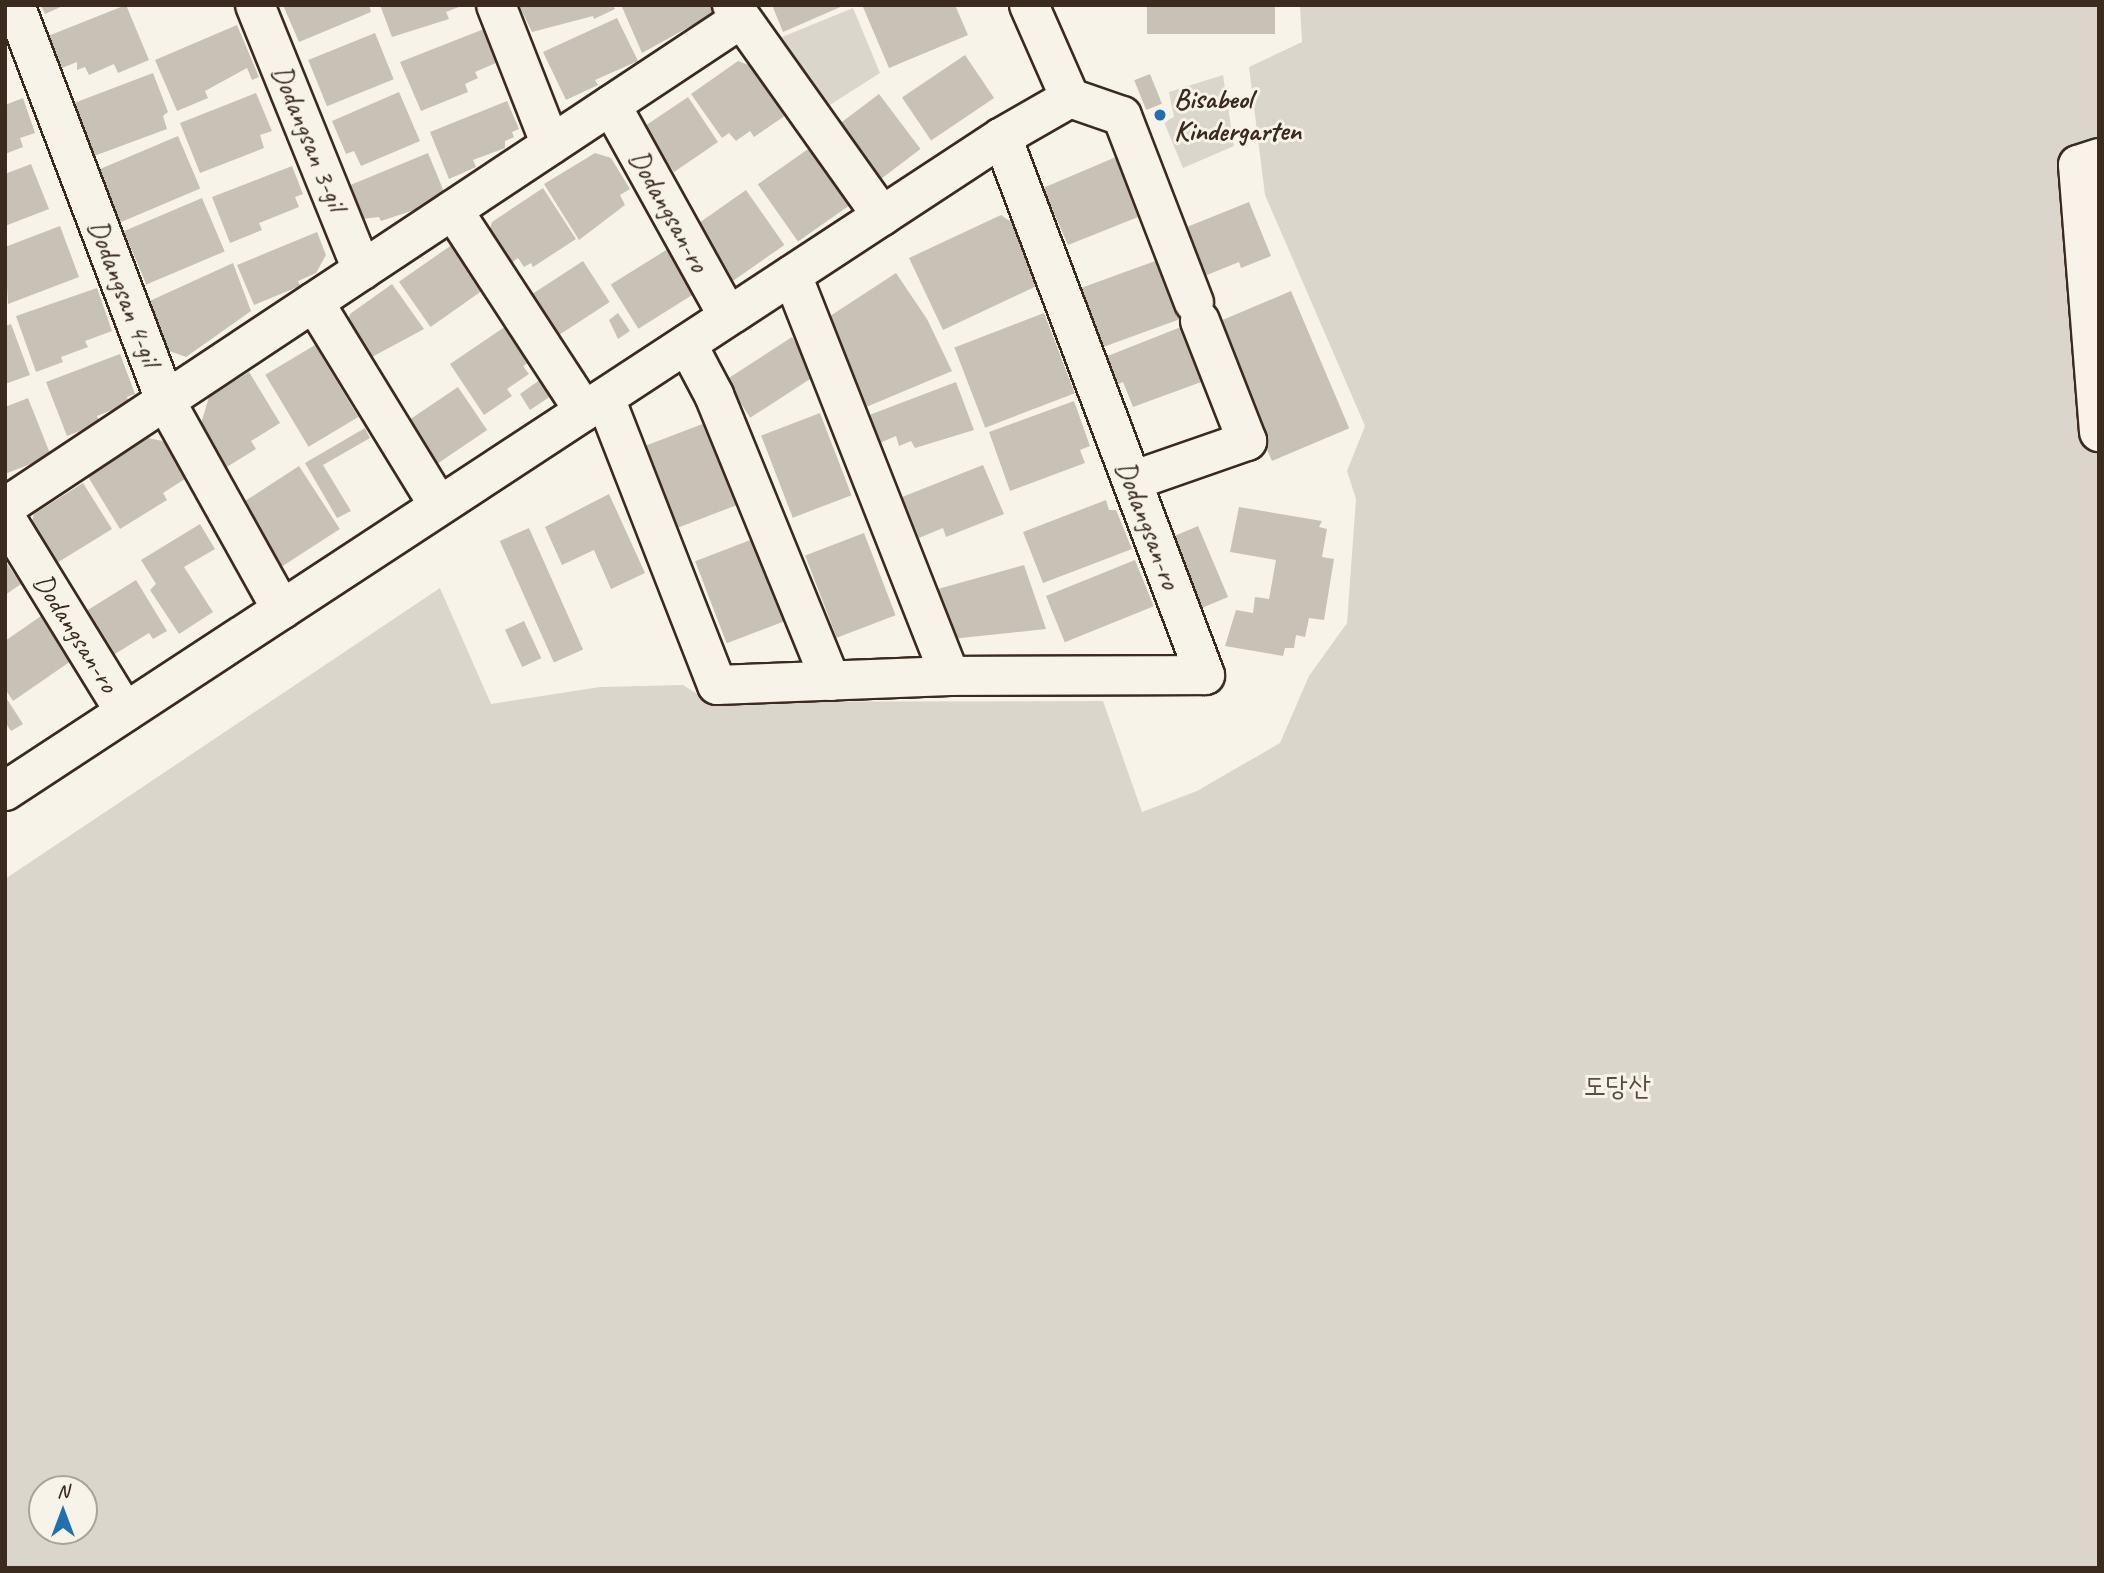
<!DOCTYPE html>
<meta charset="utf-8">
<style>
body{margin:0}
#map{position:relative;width:2104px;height:1573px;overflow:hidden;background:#f7f3e8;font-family:Caveat,"Poor Story",sans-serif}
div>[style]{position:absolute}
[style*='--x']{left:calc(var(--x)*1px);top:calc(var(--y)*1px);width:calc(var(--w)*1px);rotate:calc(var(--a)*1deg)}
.green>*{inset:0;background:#dbd6cb}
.building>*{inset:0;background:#c8c1b6;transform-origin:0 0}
.roads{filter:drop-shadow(2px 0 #3b2a1e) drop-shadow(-2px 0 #3b2a1e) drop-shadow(0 2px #3b2a1e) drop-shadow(0 -2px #3b2a1e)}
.minor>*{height:38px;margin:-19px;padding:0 19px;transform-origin:19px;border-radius:19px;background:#f7f3e8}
.dots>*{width:19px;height:19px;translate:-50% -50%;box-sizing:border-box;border:4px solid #f7f3e8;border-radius:50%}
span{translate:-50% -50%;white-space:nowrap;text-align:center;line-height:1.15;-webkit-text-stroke:6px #f7f3e8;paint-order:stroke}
.poi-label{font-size:28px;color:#3b2a1e;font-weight:700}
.left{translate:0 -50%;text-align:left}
.street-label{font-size:28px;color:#3b2a1e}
.park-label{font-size:28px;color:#5b4c41}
.frame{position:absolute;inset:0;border:7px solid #3b2a1e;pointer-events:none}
.north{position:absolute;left:28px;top:1475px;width:70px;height:70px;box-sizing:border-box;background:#f7f3e8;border:2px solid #aca397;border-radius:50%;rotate:0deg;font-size:19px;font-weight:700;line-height:28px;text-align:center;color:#3b2a1e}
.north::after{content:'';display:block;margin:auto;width:24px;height:32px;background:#1f6fb2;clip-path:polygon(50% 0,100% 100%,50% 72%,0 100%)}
</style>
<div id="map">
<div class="green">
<i style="clip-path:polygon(evenodd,1300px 5px,2099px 5px,2099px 1568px,5px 1568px,5px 879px,440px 588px,491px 704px,600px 687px,683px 685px,710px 702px,1103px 701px,1142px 812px,1197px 791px,1280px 743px,1309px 676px,1347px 623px,1356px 499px,1347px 471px,1365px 426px,1265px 195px,1249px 67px,1302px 42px,1300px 5px,42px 1489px,84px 1489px,84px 1531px,42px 1531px,42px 1489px)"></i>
<i style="clip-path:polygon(853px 8px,880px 73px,822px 110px,782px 37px)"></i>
<i style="clip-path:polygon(1223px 75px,1234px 146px,1183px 168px,1164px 122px,1174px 117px,1169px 92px)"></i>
</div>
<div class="building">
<i style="clip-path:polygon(41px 5px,65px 5px,45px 14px)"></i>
<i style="clip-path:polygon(126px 5px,149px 60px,118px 73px,114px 64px,89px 75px,85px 67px,77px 70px,77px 62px,62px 68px,48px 36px)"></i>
<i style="clip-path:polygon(283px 5px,369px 5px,371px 12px,299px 42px)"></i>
<i style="clip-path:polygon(380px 5px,464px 5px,446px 12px,449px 19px,392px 37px)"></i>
<i style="clip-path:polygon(519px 5px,613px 5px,615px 9px,594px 19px,593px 16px,532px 32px)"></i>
<i style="clip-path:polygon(627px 5px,716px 5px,718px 11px,642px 53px,622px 7px)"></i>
<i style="clip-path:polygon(772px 5px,845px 5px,783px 32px)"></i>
<i style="clip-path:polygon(869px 5px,955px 5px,968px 35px,889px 68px,863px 7px)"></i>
<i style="left:1147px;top:5px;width:128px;height:29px"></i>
<i style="clip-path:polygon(617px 18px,638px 61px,595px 80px,598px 85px,566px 100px,543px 52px)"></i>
<i style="clip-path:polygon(237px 25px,259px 77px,252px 80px,247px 68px,205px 91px,208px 98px,177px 111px,155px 60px)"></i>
<i style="clip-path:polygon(484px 29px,498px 62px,475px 72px,478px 78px,465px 84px,468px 92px,421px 111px,400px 62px)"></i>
<i style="left:375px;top:33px;width:50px;height:72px;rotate:68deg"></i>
<i style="left:965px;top:55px;width:52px;height:76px;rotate:56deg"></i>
<i style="clip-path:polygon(738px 61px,757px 68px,789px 113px,754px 137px,750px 131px,736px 141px,729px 133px,722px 138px,691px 94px)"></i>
<i style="clip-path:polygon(153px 73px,168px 112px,163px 116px,167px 129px,94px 156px,74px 103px)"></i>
<i style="left:1150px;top:74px;width:32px;height:17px;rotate:68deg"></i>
<i style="clip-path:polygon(399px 92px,420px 141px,361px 166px,354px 151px,346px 154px,332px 121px)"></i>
<i style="clip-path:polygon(256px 93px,272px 131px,260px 135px,264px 148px,200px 173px,180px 123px)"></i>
<i style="left:879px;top:94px;width:69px;height:53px;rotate:53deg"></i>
<i style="clip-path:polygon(688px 97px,718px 142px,674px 172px,667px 162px,658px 168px,642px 128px)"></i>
<i style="clip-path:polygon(23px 98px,35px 133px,20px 138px,23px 147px,5px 154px,5px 105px)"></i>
<i style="clip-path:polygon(507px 101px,519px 129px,512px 132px,514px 137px,505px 141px,505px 148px,473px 160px,476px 167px,449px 179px,430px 132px)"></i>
<i style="left:178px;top:136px;width:57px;height:91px;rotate:67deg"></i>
<i style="left:811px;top:147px;width:70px;height:65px;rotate:55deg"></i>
<i style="clip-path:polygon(428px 153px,447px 199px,381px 221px,379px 217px,362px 219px,348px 186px)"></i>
<i style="clip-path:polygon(595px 153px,611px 158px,630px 189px,620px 195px,625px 205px,579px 240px,544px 184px)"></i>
<i style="clip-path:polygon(1123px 154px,1145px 205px,1135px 209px,1138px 217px,1068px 245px,1043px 188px)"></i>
<i style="clip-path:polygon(31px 164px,49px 209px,5px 226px,5px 174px)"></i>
<i style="clip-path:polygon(292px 166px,303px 194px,295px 197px,299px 207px,259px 223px,262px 230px,230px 243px,212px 197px)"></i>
<i style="clip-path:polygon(543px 188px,576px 239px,533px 267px,531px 263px,524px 267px,518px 258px,510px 264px,489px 232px,492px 222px)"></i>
<i style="left:746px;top:190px;width:67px;height:67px;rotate:55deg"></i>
<i style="left:202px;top:198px;width:58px;height:85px;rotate:67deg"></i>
<i style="clip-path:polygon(1249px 202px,1271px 256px,1241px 268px,1239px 262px,1202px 277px,1182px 229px)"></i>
<i style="clip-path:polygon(1001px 215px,1020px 228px,1045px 282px,943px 330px,909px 258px)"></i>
<i style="clip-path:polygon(60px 226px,79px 277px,8px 304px,5px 247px)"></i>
<i style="clip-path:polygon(317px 232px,326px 255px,316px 273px,298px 281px,300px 286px,254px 305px,237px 265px)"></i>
<i style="left:453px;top:244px;width:55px;height:66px;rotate:55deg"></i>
<i style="left:671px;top:247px;width:52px;height:71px;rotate:58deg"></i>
<i style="left:1158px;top:260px;width:63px;height:85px;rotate:70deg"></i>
<i style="left:583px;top:261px;width:49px;height:66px;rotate:57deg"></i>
<i style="clip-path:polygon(233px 263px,251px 311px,186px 357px,164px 349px,143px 304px)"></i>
<i style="clip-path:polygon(896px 273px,927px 319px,952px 371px,859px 410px,824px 320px)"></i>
<i style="clip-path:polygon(392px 284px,424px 329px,372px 357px,366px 348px,361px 351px,346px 328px,350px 314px)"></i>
<i style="clip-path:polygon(97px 288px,112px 331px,85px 341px,88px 347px,61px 357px,63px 362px,36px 372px,16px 316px)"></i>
<i style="left:1291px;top:291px;width:149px;height:84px;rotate:67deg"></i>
<i style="clip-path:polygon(618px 313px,630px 331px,618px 339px,609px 320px)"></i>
<i style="left:1044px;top:313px;width:86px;height:96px;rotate:69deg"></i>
<i style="clip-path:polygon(11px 324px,30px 375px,5px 384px,5px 326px)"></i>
<i style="clip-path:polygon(509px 324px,534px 359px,523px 366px,529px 374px,507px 389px,512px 396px,484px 415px,450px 364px)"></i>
<i style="clip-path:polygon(1181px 327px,1204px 381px,1133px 407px,1123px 382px,1112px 387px,1100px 359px)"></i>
<i style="left:792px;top:337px;width:45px;height:79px;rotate:57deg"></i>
<i style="left:315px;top:345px;width:84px;height:58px;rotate:59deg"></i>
<i style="clip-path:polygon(120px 354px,135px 394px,127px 397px,129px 403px,97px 416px,100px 423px,67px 436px,46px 382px)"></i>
<i style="clip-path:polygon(249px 372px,280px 423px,251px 441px,256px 449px,225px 468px,200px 427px,209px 397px)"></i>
<i style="clip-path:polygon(541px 379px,557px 392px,530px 410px,520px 394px)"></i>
<i style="clip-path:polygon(956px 382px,974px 430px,915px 448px,911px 441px,899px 446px,896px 436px,875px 445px,864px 417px)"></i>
<i style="left:458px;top:387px;width:52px;height:60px;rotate:56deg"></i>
<i style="clip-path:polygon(28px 398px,51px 456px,5px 474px,5px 407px)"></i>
<i style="clip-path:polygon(1074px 401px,1090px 446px,1080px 450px,1085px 463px,1010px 491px,989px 432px)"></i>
<i style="left:820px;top:413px;width:88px;height:63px;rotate:69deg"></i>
<i style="left:705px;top:423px;width:88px;height:63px;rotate:69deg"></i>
<i style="clip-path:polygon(365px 428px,370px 438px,323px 465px,351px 511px,337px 518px,305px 463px)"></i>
<i style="clip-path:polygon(148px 438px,167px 442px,188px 477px,163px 493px,167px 500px,120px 529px,87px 475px)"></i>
<i style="clip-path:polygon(983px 465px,1004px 514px,946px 537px,943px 528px,919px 538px,902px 497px)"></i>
<i style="left:299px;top:466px;width:75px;height:70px;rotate:57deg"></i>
<i style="clip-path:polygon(83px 483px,112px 529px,52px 566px,29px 531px,34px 514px)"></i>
<i style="clip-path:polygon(609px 494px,645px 573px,611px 589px,594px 550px,562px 565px,545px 527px)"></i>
<i style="clip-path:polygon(1106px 500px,1109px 510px,1116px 510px,1132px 549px,1043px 583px,1023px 532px)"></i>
<i style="clip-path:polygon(1239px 507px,1322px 521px,1319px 527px,1327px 529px,1322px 557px,1334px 559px,1324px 620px,1309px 618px,1305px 637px,1296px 635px,1294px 648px,1285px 648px,1283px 656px,1225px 646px,1236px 610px,1253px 613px,1255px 597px,1269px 599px,1276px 560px,1230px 552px)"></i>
<i style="clip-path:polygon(200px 524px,215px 549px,184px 567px,213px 612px,179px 634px,150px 590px,156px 584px,141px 560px)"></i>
<i style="left:1198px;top:526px;width:77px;height:30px;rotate:67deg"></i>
<i style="left:529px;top:528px;width:133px;height:32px;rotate:66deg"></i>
<i style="left:864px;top:533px;width:88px;height:63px;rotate:69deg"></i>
<i style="left:753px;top:539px;width:88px;height:62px;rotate:69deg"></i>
<i style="left:1135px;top:560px;width:50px;height:96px;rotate:68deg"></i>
<i style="clip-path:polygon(5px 561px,21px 584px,5px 595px)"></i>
<i style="clip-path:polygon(1024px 565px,1046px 629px,951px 639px,934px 590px)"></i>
<i style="clip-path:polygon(136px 580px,167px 631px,153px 639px,149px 633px,110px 657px,83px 613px)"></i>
<i style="clip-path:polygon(41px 616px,71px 661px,13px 701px,5px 689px,5px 641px)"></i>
<i style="left:524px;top:621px;width:41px;height:21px;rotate:65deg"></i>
<i style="clip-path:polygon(5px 696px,23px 724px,11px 731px,5px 722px)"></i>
</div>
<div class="roads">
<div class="minor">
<i style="--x:15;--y:5;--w:423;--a:69.2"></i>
<i style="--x:165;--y:400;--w:240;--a:60.9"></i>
<i style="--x:255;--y:5;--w:286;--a:68"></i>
<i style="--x:496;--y:5;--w:150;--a:68.6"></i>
<i style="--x:732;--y:5;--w:259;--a:54.6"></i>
<i style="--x:1029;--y:5;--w:102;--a:66.2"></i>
<i style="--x:1070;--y:98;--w:55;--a:19.1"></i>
<i style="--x:1122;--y:116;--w:200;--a:68.9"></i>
<i style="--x:611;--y:105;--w:241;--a:61"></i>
<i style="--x:2099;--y:158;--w:22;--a:162"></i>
<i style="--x:2078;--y:165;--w:268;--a:85.5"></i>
<i style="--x:453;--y:210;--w:240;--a:56.9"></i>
<i style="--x:792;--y:275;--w:431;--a:68.5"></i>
<i style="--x:314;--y:302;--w:239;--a:58.5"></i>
<i style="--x:687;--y:344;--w:58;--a:62.1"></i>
<i style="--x:714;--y:395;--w:309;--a:67.8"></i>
<i style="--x:605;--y:398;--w:308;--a:68.7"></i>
<i style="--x:717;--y:685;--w:233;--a:-2.2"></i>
<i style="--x:950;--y:676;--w:255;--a:-0.2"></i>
<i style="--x:1205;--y:675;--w:575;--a:-110.67"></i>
<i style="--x:1132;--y:481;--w:122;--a:-19.2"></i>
<i style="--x:1247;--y:441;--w:129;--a:-111.4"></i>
<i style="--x:5;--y:507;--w:881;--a:-33.56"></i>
<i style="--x:5;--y:517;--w:229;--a:58.4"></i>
<i style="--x:5;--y:791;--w:1192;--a:-33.26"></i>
<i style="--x:1002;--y:137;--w:78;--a:-29.8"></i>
</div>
</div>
<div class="dots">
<i style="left:1160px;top:115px;background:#1f6fb2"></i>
</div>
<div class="poi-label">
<span class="left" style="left:1174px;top:115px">Bisabeol<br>Kindergarten</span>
</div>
<div class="street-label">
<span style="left:309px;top:138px;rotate:68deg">Dodangsan 3-gil</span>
<span style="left:669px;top:211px;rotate:61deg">Dodangsan-ro</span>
<span style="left:124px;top:293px;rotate:69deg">Dodangsan 4-gil</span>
<span style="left:1148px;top:525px;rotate:69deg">Dodangsan-ro</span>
<span style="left:76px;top:633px;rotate:58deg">Dodangsan-ro</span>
</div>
<div class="park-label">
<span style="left:1617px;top:1086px">도당산</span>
</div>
<div class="frame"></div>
<div class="north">N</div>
</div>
